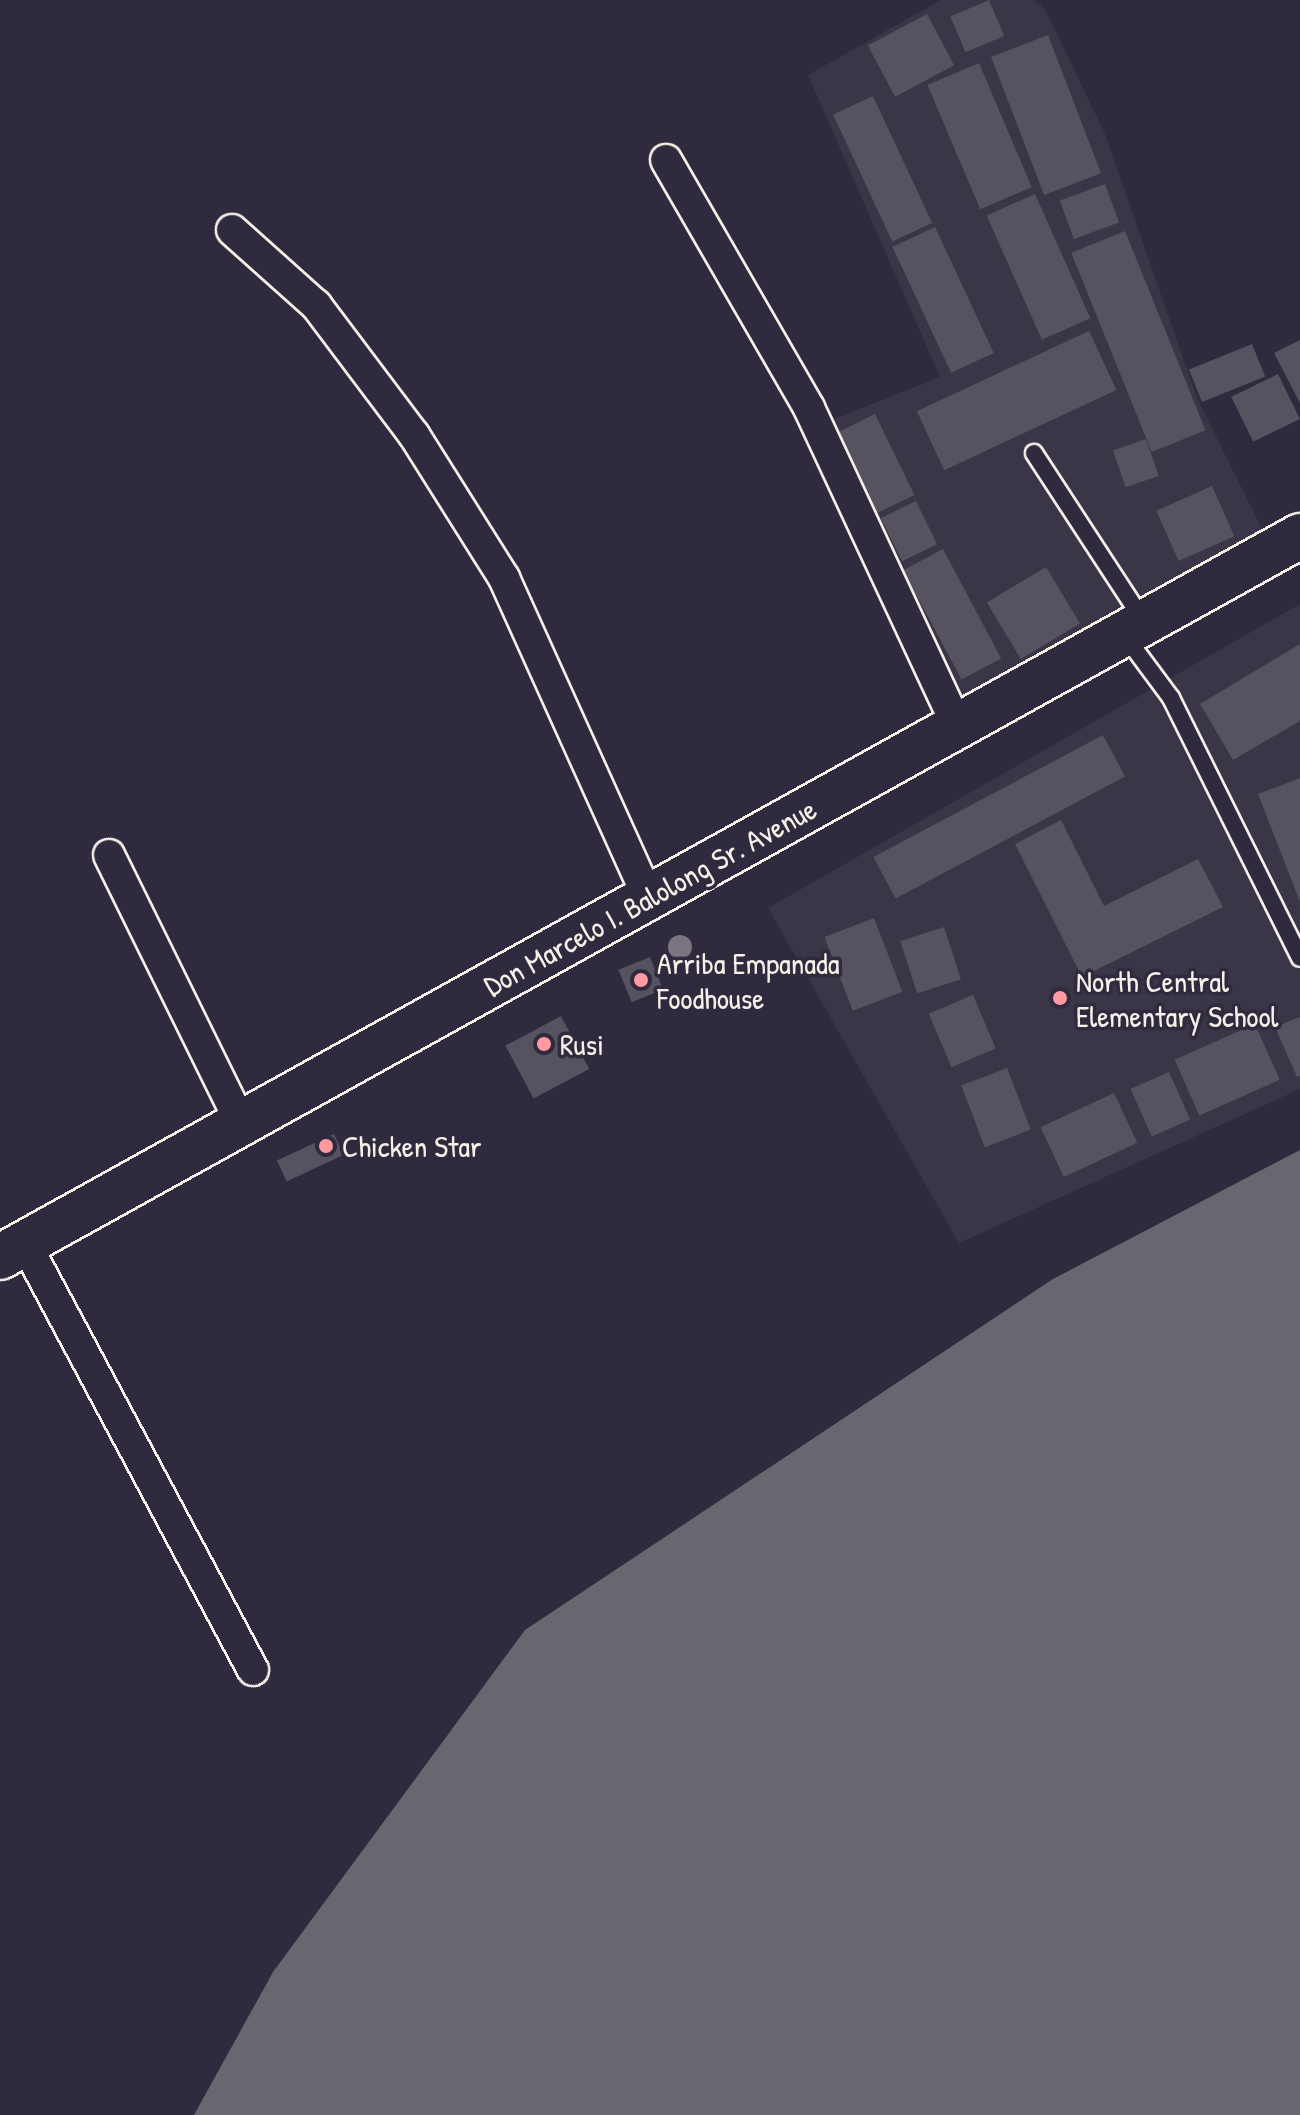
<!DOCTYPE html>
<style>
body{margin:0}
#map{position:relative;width:1300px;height:2115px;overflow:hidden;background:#2f2a3d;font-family:"Patrick Hand",sans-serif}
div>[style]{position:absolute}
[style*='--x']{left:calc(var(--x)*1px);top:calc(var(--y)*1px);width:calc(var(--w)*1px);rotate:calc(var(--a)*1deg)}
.built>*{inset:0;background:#3b3647}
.water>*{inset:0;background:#6a6670}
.building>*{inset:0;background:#56525f;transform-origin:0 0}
.roads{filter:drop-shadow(2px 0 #f4f1e8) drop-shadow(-2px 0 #f4f1e8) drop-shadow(0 2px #f4f1e8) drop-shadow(0 -2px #f4f1e8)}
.lane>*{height:16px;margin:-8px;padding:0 8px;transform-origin:8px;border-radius:8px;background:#2f2a3d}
.street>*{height:30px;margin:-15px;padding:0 15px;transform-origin:15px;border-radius:15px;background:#2f2a3d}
.primary>*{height:44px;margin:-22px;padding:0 22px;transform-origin:22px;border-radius:22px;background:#2f2a3d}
.trees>*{width:24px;height:24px;margin:-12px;border-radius:50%;background:#7a757e}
.dots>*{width:22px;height:22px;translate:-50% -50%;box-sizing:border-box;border:4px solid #2f2a3d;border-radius:50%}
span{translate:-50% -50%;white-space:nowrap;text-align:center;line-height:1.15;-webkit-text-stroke:7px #2f2a3d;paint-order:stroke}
.street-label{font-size:30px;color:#f4f1e8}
.poi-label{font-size:30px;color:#f4f1e8}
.left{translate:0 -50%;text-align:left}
</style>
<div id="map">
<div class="built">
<i style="clip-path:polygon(941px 0,1034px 0,1045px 9px,1105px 134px,1197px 398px,1265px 535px,960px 698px,829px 421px,940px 377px,808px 75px)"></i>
<i style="clip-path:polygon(1300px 604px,1300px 1089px,959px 1243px,768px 908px)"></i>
</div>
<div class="water">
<i style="clip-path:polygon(1300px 1150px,1300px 2115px,194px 2115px,273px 1972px,525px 1630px,1053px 1279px)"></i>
</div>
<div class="building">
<i style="left:989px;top:0;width:39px;height:42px;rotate:67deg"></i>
<i style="left:927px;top:14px;width:58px;height:67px;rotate:62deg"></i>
<i style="left:1048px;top:35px;width:148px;height:61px;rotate:69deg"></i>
<i style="left:979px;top:63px;width:135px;height:56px;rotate:67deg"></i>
<i style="left:873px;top:96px;width:140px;height:44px;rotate:65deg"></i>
<i style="left:1105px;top:184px;width:41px;height:48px;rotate:70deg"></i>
<i style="left:1035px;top:194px;width:136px;height:53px;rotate:66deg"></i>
<i style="left:935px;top:227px;width:139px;height:47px;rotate:65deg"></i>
<i style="left:1125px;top:231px;width:215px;height:58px;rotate:68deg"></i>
<i style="left:1089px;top:331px;width:65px;height:190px;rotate:65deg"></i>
<i style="clip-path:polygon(1300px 340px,1300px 403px,1274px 353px)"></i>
<i style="left:1252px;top:344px;width:35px;height:68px;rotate:68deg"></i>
<i style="left:1278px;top:374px;width:50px;height:52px;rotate:64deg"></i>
<i style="left:875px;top:414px;width:90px;height:42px;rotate:64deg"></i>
<i style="left:1146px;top:439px;width:39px;height:35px;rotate:71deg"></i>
<i style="left:1212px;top:486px;width:55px;height:61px;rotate:66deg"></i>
<i style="left:916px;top:501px;width:48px;height:39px;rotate:64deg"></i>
<i style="left:943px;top:549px;width:124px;height:45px;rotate:62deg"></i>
<i style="left:1046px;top:567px;width:66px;height:69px;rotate:59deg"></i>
<i style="clip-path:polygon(1300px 644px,1300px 721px,1233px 760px,1200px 704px)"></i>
<i style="left:1103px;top:735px;width:47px;height:260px;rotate:62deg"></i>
<i style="clip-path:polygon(1300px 778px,1300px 902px,1258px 794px)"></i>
<i style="clip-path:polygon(1061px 820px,1104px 906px,1198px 859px,1223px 907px,1082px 977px,1015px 844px)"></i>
<i style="left:874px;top:918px;width:79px;height:53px;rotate:69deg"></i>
<i style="left:944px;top:927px;width:55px;height:46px;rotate:72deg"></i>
<i style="left:650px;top:957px;width:35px;height:34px;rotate:68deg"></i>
<i style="left:973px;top:995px;width:58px;height:48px;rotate:67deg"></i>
<i style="left:561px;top:1016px;width:60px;height:63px;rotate:62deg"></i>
<i style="clip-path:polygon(1300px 1017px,1300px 1076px,1297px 1077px,1275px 1027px)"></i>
<i style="left:1255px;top:1024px;width:61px;height:88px;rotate:66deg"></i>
<i style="left:1007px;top:1068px;width:66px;height:49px;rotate:69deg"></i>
<i style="left:1169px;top:1072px;width:52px;height:42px;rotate:66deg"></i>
<i style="left:1114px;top:1093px;width:55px;height:81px;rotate:65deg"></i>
<i style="left:334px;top:1134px;width:23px;height:63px;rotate:65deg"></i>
</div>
<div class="roads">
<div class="lane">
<i style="--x:1034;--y:453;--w:202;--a:56.9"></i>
<i style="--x:1125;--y:636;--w:77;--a:53.4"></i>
<i style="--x:1171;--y:698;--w:290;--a:63.6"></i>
</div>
<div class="street">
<i style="--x:666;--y:160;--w:286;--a:60"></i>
<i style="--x:809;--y:408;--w:352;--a:65"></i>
<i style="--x:232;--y:230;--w:113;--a:41.8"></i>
<i style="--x:316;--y:305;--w:163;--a:53"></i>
<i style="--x:414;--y:435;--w:169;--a:57.8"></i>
<i style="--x:504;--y:578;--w:352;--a:65.7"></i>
<i style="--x:109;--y:855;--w:297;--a:63.8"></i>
<i style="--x:25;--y:1243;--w:484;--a:61.9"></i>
</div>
<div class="primary">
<i style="--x:0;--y:1257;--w:1487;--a:-29.01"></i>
</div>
</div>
<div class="trees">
<i style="left:680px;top:947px"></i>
</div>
<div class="dots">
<i style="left:641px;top:980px;background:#ff9aa2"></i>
<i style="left:1060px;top:998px;background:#ff9aa2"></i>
<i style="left:544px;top:1044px;background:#ff9aa2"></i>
<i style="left:326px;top:1146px;background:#ff9aa2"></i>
</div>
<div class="street-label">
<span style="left:650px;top:897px;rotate:-29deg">Don Marcelo I. Balolong Sr. Avenue</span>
</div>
<div class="poi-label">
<span class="left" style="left:657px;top:980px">Arriba Empanada<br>Foodhouse</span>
<span class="left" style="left:1076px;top:998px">North Central<br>Elementary School</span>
<span class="left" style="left:560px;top:1044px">Rusi</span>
<span class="left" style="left:342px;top:1146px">Chicken Star</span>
</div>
</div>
